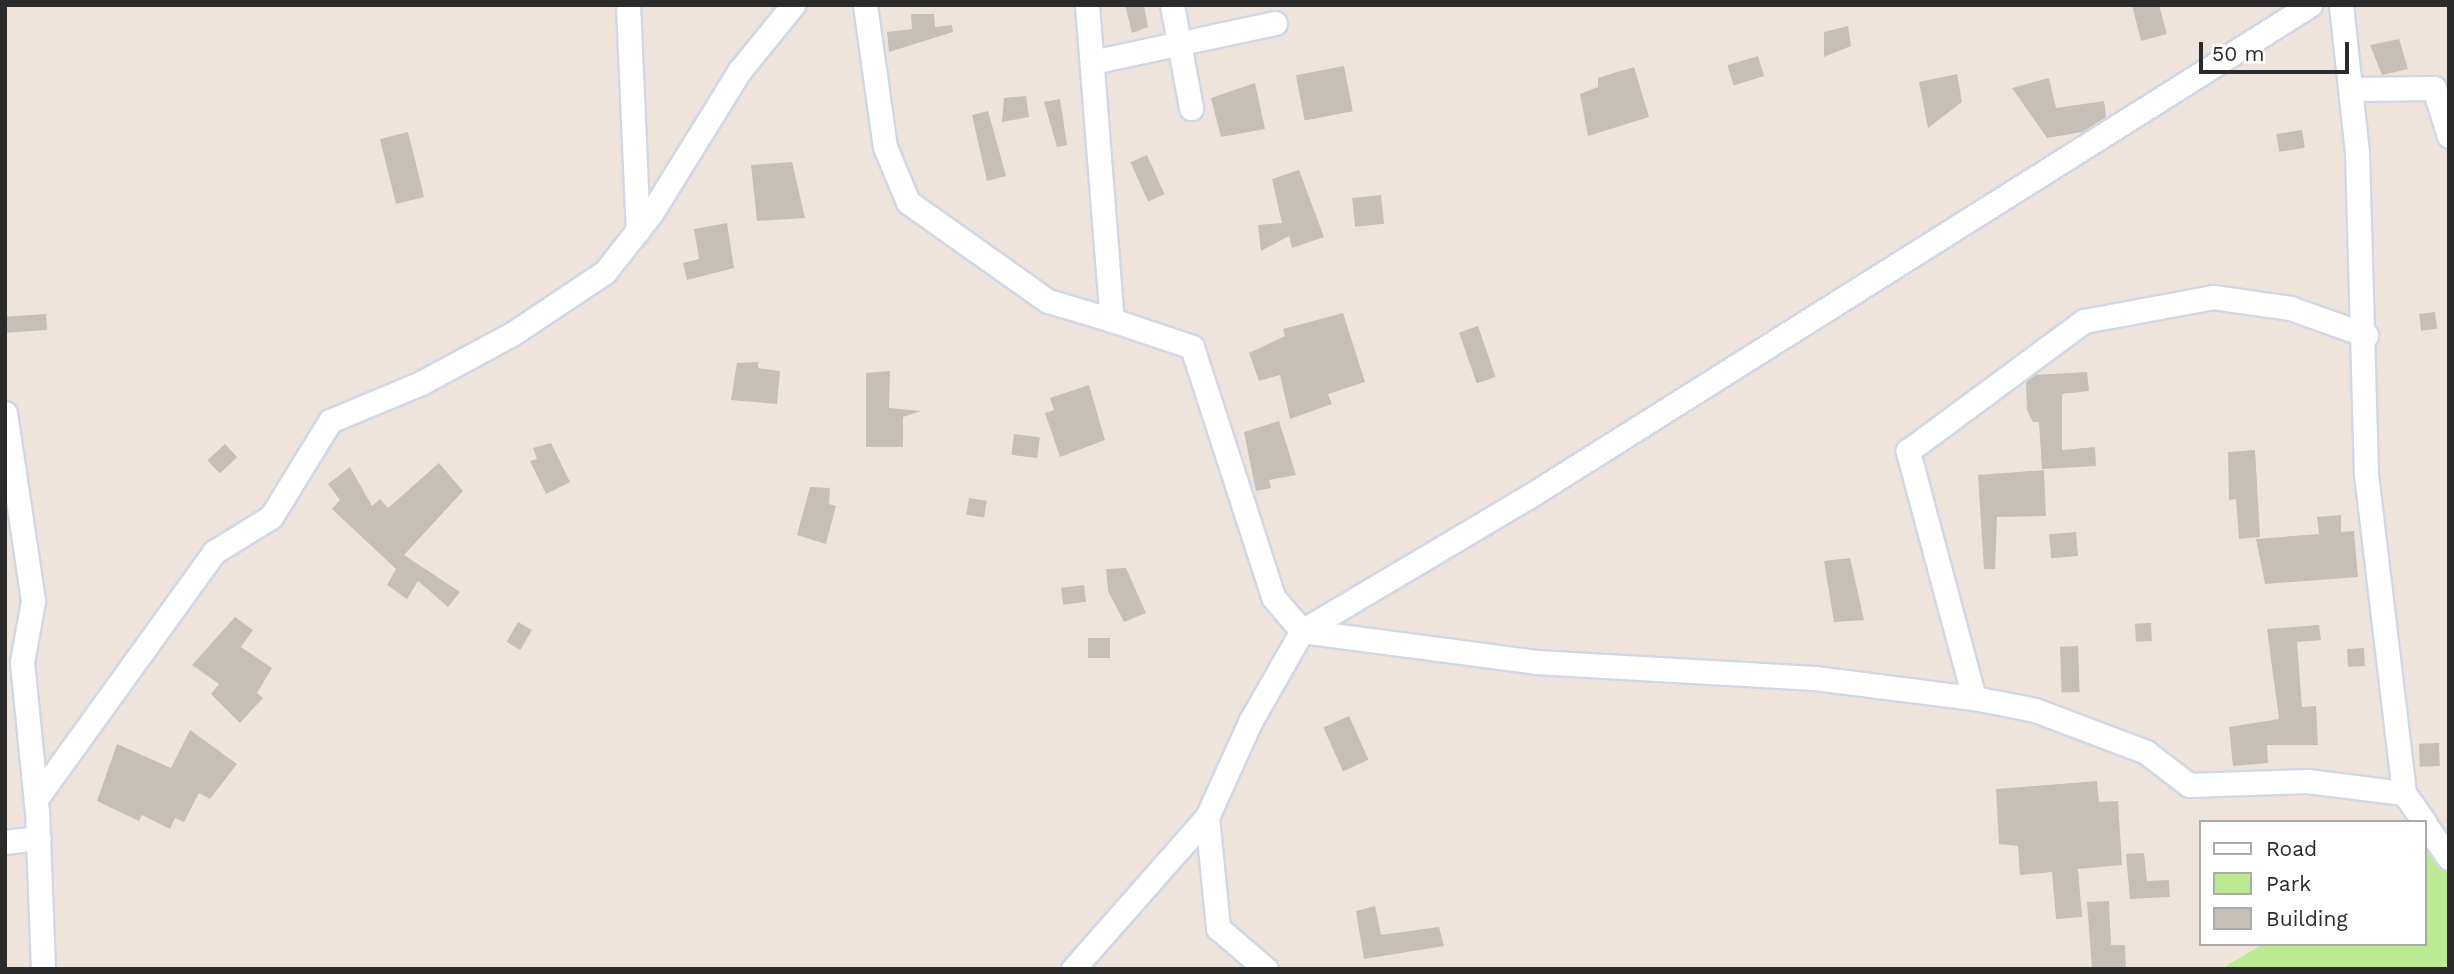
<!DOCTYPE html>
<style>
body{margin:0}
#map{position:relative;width:2454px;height:974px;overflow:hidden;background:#eee4dc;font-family:"Work Sans",sans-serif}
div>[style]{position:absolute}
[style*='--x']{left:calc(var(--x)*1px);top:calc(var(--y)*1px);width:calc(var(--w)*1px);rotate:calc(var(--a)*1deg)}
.green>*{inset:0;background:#bcea92}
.building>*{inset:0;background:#c6bfb7;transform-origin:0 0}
.roads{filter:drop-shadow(2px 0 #d1d7e5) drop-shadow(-2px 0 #d1d7e5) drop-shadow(0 2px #d1d7e5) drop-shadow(0 -2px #d1d7e5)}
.minor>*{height:23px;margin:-11.5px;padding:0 11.5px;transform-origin:11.5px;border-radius:11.5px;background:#fff}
span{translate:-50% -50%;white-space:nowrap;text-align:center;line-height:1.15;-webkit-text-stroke:5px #fff;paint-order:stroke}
.frame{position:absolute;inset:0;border:7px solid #2b2b2b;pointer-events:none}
.legend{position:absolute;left:2199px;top:820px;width:228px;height:126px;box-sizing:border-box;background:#fff;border:2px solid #aaa;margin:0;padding:9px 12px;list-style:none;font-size:21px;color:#2b2b2b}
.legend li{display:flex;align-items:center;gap:14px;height:35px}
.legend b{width:35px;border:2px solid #aaa}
.scale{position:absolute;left:2199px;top:42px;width:150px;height:32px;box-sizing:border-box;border:4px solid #2b2b2b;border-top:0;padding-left:9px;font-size:21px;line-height:24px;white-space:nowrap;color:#2b2b2b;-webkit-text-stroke:5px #fff;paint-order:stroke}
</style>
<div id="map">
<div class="green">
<i style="clip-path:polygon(2449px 828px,2449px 969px,2221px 969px,2263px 944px,2424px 944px,2424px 843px)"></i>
</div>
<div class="building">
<i style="clip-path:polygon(1125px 5px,1144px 5px,1148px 27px,1132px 33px)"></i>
<i style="clip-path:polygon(2132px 5px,2159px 5px,2167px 34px,2141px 41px)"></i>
<i style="clip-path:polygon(911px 14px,934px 14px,935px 27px,952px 25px,953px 32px,889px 52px,887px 32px,912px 29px)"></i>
<i style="clip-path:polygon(1848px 26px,1851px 46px,1824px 57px,1824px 32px)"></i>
<i style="clip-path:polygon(2399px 39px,2408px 69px,2382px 75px,2370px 45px)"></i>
<i style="left:1758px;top:56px;width:21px;height:32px;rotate:73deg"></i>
<i style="left:1344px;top:66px;width:46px;height:49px;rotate:79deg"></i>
<i style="clip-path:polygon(1634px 67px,1649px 117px,1588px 136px,1580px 94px,1598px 87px,1598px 78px)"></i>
<i style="clip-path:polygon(1957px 74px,1962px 102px,1928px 128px,1919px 82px)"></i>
<i style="clip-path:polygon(2049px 78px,2056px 108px,2104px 101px,2106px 117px,2082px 132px,2047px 138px,2012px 88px)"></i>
<i style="clip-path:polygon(1255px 83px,1265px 129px,1221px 137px,1211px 98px)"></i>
<i style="clip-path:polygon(1026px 96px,1029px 117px,1002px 122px,1004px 98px)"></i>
<i style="clip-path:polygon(1060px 99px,1067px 145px,1057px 147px,1044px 102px)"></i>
<i style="clip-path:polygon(988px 111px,1006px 176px,987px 181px,972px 115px)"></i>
<i style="left:2302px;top:130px;width:18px;height:26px;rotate:81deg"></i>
<i style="left:408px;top:132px;width:67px;height:29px;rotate:76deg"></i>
<i style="left:1147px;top:155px;width:43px;height:18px;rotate:66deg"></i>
<i style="clip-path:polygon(792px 162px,805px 218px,757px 221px,751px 165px)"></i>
<i style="clip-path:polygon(1299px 170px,1324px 237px,1292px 248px,1289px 236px,1261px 251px,1258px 225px,1282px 223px,1272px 179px)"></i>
<i style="left:1381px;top:195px;width:29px;height:29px;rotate:84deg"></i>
<i style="clip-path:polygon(727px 223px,734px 268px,687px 280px,683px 263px,699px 259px,694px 229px)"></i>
<i style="left:2435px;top:312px;width:17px;height:16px;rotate:83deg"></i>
<i style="clip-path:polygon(1343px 313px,1365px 382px,1328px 394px,1332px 404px,1290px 419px,1280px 375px,1259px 381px,1249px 353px,1285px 336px,1283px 329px)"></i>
<i style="left:46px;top:314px;width:16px;height:41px;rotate:86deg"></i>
<i style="left:1478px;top:326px;width:54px;height:20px;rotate:71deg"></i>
<i style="clip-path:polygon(758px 362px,758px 368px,780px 371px,777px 404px,731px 400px,737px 363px)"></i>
<i style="clip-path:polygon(890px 371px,889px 408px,921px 411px,903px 417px,903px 447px,866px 447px,866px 373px)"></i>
<i style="clip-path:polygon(2087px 372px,2089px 391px,2062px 394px,2062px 450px,2095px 447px,2096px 466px,2042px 469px,2039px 422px,2033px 422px,2027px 410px,2026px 382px,2034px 375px)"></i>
<i style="clip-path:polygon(1089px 385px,1105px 440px,1060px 457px,1045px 413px,1054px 410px,1050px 398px)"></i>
<i style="clip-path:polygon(1279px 421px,1296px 475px,1269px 480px,1271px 488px,1256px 491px,1244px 432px)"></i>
<i style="left:1014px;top:434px;width:26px;height:21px;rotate:7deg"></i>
<i style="clip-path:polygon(551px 443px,570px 482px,546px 494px,530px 461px,537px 459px,533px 448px)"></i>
<i style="left:225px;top:444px;width:18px;height:24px;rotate:47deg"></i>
<i style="clip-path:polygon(2255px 450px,2260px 537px,2239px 539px,2236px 499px,2229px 500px,2228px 452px)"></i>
<i style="clip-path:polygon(439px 463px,463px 491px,404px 555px,460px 592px,448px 607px,418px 581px,407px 599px,387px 585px,396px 569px,332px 509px,340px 500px,328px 484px,350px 467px,372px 506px,380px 499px,388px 508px)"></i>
<i style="clip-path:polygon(2044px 470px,2046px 516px,1997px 517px,1995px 569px,1984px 569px,1978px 475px)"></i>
<i style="clip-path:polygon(810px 487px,830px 488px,829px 504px,836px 506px,826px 544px,797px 535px)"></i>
<i style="left:969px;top:498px;width:18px;height:17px;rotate:9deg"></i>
<i style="clip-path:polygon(2341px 515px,2341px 532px,2354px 531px,2358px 577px,2265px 584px,2256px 539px,2319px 534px,2317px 517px)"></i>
<i style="left:2076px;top:532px;width:24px;height:27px;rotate:85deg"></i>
<i style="clip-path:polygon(1850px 558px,1864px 620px,1834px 622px,1824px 561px)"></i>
<i style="clip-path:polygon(1126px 568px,1146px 613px,1124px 622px,1108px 591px,1106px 569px)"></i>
<i style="left:1084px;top:585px;width:17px;height:23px;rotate:83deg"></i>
<i style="clip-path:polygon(235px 617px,253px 630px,241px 647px,272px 668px,257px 693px,263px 698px,240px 723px,211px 694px,219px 684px,192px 665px)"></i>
<i style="left:518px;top:622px;width:16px;height:23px;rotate:30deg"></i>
<i style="left:2151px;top:623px;width:18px;height:16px;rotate:87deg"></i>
<i style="clip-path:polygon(2319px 625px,2321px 640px,2297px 642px,2302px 707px,2316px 706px,2318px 745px,2267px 745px,2268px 763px,2233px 766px,2229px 727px,2279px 719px,2267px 629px)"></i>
<i style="left:1088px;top:638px;width:22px;height:20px"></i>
<i style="left:2078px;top:646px;width:46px;height:18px;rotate:88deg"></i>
<i style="left:2364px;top:648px;width:18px;height:17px;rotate:87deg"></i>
<i style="left:1349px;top:716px;width:48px;height:28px;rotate:66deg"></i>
<i style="clip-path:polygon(190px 730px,237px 764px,210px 799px,199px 793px,184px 822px,175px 818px,170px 829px,142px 815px,139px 821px,97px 801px,117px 744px,171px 768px)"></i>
<i style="left:2439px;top:743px;width:23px;height:20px;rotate:88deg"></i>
<i style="clip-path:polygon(2097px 781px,2099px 802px,2118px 801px,2122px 865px,2078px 869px,2082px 917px,2056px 919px,2052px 872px,2020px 875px,2018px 846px,1999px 844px,1996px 789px)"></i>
<i style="clip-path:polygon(2144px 853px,2147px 881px,2169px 880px,2170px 897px,2130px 899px,2126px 854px)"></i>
<i style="clip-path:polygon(2109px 901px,2111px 945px,2125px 945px,2126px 969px,2092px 969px,2087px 902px)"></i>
<i style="clip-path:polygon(1375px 906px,1381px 935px,1439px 927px,1444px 946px,1364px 959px,1356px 911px)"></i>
</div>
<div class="roads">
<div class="minor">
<i style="--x:628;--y:5;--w:226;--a:87.5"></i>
<i style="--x:865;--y:5;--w:143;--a:82"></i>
<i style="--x:885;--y:147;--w:60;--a:67.3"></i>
<i style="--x:908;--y:202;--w:171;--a:35.3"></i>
<i style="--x:1048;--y:301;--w:67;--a:16.5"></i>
<i style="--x:1087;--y:5;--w:316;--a:85.5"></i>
<i style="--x:1112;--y:320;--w:84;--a:18.6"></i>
<i style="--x:1192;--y:347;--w:263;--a:72"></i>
<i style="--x:1273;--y:597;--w:45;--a:49.5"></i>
<i style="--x:1302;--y:631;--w:236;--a:7.5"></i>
<i style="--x:1536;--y:662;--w:279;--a:3.3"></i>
<i style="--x:1815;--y:678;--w:160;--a:7.2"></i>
<i style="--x:1974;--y:698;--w:62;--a:11.1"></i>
<i style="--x:2035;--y:710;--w:119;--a:20.7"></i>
<i style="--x:2146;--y:752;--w:54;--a:37.5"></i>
<i style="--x:2189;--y:785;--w:118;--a:-1.9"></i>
<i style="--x:2307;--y:781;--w:98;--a:7.1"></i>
<i style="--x:1172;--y:5;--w:105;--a:79.5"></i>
<i style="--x:2341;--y:5;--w:149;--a:83.8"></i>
<i style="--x:2357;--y:153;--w:321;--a:88.4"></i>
<i style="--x:2366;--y:474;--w:321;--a:83.2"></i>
<i style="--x:2404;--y:793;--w:35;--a:55"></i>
<i style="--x:1092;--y:62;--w:187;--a:-12"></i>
<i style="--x:2352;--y:89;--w:82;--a:-0.7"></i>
<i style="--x:2434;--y:88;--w:50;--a:72.6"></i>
<i style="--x:5;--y:413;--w:190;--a:81.5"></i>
<i style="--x:33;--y:601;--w:62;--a:100.2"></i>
<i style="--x:22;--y:662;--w:151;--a:84.3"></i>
<i style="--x:37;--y:812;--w:157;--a:87.8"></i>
<i style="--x:1974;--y:698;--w:256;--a:-105"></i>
<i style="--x:1908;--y:451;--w:219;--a:-36.5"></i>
<i style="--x:2084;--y:321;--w:131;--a:-10.5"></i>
<i style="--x:2213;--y:297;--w:78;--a:8.1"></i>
<i style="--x:2290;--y:308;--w:81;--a:19.6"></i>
<i style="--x:36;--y:799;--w:304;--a:-54.2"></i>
<i style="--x:214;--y:552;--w:67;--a:-31.6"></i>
<i style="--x:271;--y:517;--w:113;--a:-58.4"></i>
<i style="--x:330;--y:421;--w:99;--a:-22.7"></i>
<i style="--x:421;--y:383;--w:103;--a:-28.3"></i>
<i style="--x:512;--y:334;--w:112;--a:-33.7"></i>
<i style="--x:605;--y:272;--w:76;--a:-51.9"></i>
<i style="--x:652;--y:212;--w:167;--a:-58.2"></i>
<i style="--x:740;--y:70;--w:84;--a:-50.8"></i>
<i style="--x:1207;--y:817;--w:112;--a:84.3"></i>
<i style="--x:1218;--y:928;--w:63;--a:40.5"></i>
<i style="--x:2424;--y:823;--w:43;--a:54.5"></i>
<i style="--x:5;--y:842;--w:34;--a:-7"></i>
<i style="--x:1073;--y:969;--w:203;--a:-48.6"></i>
<i style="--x:1207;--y:817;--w:104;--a:-65.6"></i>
<i style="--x:1250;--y:722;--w:105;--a:-60.3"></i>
<i style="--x:1302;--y:631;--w:263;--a:-30.7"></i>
<i style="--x:1528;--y:497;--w:924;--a:-32.18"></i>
</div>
</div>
<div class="frame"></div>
<ul class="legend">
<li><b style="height:9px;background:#fff"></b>Road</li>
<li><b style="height:19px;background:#bcea92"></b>Park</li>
<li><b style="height:19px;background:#c6bfb7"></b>Building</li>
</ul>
<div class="scale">50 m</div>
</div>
